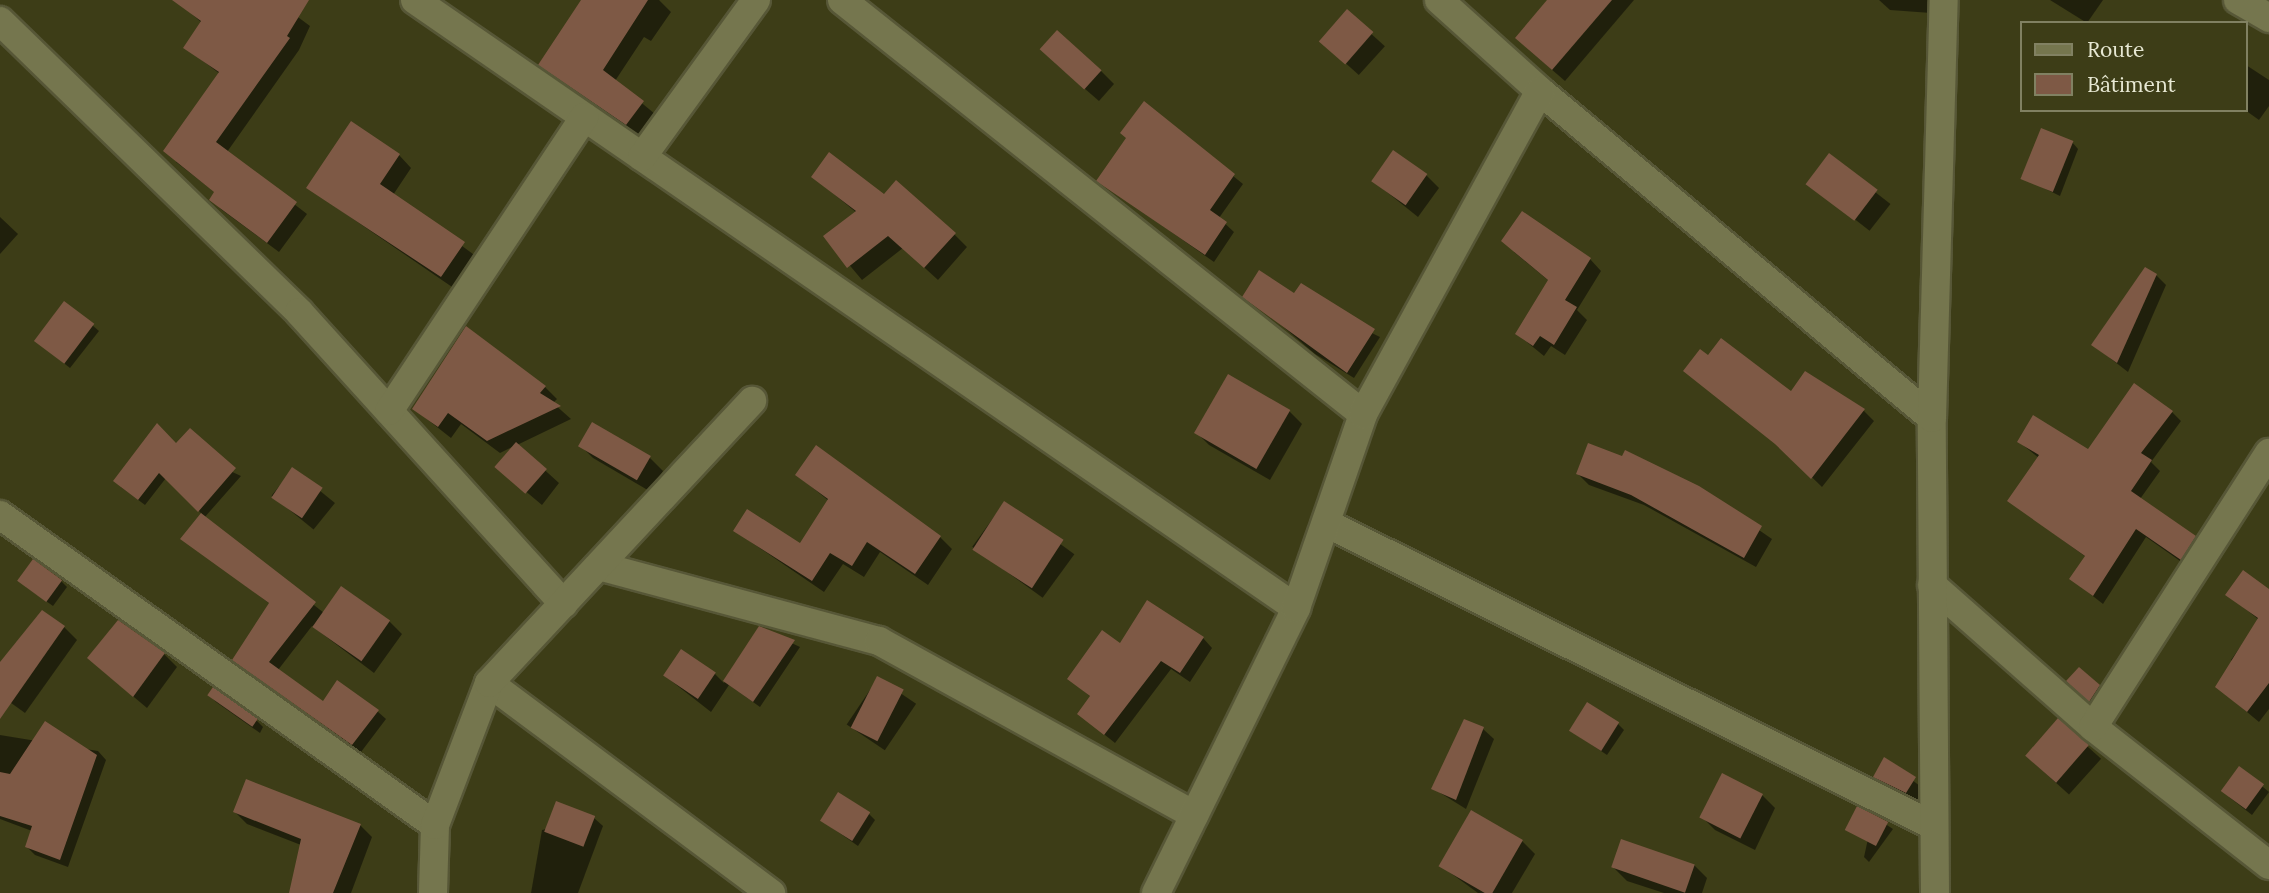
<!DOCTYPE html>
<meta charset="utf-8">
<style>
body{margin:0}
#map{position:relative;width:2269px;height:893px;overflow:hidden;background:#3d3d17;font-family:Lora,serif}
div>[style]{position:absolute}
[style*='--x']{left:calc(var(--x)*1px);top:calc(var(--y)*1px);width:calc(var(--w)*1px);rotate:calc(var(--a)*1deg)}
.shadow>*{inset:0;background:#0007;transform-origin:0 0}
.building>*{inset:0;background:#7e5945;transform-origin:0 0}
.roads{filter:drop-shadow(2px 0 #575737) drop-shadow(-2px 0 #575737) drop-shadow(0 2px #575737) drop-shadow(0 -2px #575737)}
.minor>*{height:28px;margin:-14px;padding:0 14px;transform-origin:14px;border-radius:14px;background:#75764e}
span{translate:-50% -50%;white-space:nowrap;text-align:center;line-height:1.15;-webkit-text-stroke:6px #3d3d17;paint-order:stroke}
.legend{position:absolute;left:2020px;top:21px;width:228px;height:91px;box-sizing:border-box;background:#3d3d17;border:2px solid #818162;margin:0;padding:9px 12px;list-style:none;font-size:21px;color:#e7e8d3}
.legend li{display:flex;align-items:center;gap:14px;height:35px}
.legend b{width:35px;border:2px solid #818162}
</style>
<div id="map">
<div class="shadow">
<i style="clip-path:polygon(188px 0,275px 0,310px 26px,299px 50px,227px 152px,307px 214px,279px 252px,222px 210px,211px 199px,216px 193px,176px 162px,220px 74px,186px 48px,202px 23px,184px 7px)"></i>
<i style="clip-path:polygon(583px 0,659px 0,671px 12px,651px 41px,644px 37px,615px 81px,655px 114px,638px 136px,540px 65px)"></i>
<i style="clip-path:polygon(1549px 0,1634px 0,1565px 81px,1529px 50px)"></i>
<i style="clip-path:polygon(1879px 0,1932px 0,1931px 13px,1890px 10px)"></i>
<i style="clip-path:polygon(2050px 0,2103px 0,2087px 23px)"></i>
<i style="left:1347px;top:12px;width:51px;height:39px;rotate:42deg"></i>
<i style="clip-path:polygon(1055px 63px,1101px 71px,1114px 84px,1099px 101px)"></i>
<i style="clip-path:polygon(2246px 65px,2269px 80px,2269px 106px,2259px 120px,2245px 110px)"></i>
<i style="clip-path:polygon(1144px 104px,1243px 184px,1219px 218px,1234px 232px,1214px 262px,1099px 181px,1128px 139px)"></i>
<i style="clip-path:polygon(2072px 142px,2078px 149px,2060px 196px,2021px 177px)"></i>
<i style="clip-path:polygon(399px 155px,411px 168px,393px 195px,477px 257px,455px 289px,308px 188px)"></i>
<i style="left:1829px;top:156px;width:78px;height:34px;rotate:38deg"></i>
<i style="clip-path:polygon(1426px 175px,1439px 188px,1418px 217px,1373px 181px)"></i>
<i style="clip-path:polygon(813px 177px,885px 196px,954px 234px,967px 247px,938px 280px,903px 248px,862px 280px,825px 236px,857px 213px)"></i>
<i style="clip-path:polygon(0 217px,18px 234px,0 254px)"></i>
<i style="clip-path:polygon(1514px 252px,1590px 259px,1601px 271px,1577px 310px,1587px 320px,1565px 355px,1551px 346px,1544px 356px,1517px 334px,1549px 281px)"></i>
<i style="clip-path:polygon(2156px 275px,2166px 285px,2128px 372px,2093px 345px)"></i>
<i style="clip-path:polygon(1294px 295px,1380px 337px,1354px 378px,1315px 354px,1252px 300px)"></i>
<i style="clip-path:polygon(92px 325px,99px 331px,70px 368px,42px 346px)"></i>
<i style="clip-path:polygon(1708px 358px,1791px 394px,1864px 411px,1874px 421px,1822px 487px,1788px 454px)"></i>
<i style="clip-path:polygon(545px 387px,557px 399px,553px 403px,571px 419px,517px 445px,559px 483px,542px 505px,498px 468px,516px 445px,500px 453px,461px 424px,451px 438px,414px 409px)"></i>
<i style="clip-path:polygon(1289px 411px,1302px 424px,1270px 480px,1209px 445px,1196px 432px)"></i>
<i style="clip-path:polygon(2172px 412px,2181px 421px,2151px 462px,2160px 471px,2140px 499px,2204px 547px,2190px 568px,2146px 537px,2103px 604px,2071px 579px,2086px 557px,2009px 501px,2039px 458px,2019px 442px,2089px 452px)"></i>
<i style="clip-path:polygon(592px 424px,650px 458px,663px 471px,651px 492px,593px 458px,580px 445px)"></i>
<i style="clip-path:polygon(176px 446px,241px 476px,204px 518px,324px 613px,389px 621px,402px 634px,374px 673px,312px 626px,278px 670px,324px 703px,377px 711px,386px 719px,361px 752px,234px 659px,270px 604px,183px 538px,202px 514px,166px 478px,145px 505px,121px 487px)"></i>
<i style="left:293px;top:469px;width:54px;height:34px;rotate:39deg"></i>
<i style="clip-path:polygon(1578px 474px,1698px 488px,1772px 539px,1756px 567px,1644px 505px,1589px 485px)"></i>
<i style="clip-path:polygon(797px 475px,940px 537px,952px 549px,928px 585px,880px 552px,864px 577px,843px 564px,824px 592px,735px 531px,801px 546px,829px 501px)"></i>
<i style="left:1004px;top:503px;width:87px;height:54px;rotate:36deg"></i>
<i style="clip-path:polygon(61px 581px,67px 587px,53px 606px,26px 587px)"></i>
<i style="clip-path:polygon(2269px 591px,2269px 628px,2227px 594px)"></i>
<i style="clip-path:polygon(64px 627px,77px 640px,25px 713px,0 695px,0 665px)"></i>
<i style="clip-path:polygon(760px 628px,800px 647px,760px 707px,729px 685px,711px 712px,665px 676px,715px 674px,724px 683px)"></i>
<i style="clip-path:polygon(2250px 633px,2269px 646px,2269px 709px,2259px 722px,2217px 687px,2235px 664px,2231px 660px)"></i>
<i style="clip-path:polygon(1203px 638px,1212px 648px,1190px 682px,1171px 669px,1115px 743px,1079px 714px,1091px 697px,1069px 679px,1120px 645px)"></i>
<i style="clip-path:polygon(164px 654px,177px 667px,147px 708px,103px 671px)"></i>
<i style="left:878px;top:678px;width:46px;height:56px;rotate:34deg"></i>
<i style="clip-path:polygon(2099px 686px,2105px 693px,2096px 706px,2075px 687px)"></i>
<i style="clip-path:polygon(214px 690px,257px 721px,263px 727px,260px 733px,216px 702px,210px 696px)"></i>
<i style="left:2058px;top:720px;width:58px;height:48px;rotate:42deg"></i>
<i style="clip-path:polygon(1617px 723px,1624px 730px,1607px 755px,1571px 731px)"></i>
<i style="clip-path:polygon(1483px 729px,1494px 739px,1466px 809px,1434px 789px)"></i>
<i style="clip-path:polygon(0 735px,98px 751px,106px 760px,68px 867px,35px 855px,27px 847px,32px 831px,0 819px)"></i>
<i style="clip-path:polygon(1884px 759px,1928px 792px,1919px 805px,1888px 790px,1875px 777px)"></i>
<i style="clip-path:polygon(2240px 768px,2269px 792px,2252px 815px,2229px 797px)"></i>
<i style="clip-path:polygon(1723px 775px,1762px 795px,1775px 808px,1755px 850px,1715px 830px,1702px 817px)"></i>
<i style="clip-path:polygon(235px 812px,360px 825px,372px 837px,351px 893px,291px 893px,301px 845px,247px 824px)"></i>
<i style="clip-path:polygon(869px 814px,875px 820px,858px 846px,821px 820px)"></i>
<i style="clip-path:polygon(1873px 816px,1893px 829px,1869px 862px,1864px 857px)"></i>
<i style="clip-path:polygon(594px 818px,603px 826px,578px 893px,531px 893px,542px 830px)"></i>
<i style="clip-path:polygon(1522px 841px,1535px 854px,1512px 893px,1478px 893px,1441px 866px)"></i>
<i style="clip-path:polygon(1694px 865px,1707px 878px,1702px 893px,1664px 893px,1627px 881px,1614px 868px)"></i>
</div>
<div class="building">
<i style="clip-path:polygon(172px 0,309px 0,287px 36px,290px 38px,216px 142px,297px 202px,267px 243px,209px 200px,214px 192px,163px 151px,219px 72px,183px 48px,201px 21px)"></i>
<i style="clip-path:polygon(581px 0,648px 0,603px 70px,644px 101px,626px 125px,538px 65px)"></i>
<i style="clip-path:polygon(1547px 0,1612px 0,1552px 70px,1515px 38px)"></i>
<i style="left:1347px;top:9px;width:35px;height:43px;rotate:41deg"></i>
<i style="left:1057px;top:30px;width:60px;height:26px;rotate:42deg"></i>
<i style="clip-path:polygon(1144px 101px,1235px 174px,1210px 210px,1227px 222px,1205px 255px,1096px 181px,1126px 138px,1120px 133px)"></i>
<i style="clip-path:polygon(351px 121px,400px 154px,380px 184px,465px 242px,441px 277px,306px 188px)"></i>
<i style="left:2041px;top:128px;width:35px;height:55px;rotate:22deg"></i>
<i style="left:1393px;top:150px;width:42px;height:38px;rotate:35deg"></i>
<i style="clip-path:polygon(829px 152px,884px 194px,896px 180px,956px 233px,924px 268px,888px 236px,847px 268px,823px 236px,856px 211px,811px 177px)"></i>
<i style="left:1829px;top:153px;width:61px;height:39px;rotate:37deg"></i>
<i style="clip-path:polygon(1522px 211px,1591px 258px,1565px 300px,1577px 307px,1554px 345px,1540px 336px,1533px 346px,1515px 334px,1548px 280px,1501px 241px)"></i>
<i style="clip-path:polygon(2145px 267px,2157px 274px,2117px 363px,2091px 345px)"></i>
<i style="clip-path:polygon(1259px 270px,1294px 293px,1301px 283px,1375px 329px,1347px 373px,1242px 297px)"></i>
<i style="left:64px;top:301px;width:38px;height:50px;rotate:37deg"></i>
<i style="clip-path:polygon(466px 326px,546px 386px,540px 393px,561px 406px,487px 441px,448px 413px,438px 427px,412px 409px)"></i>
<i style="clip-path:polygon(1721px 338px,1791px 391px,1805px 371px,1865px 409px,1811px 479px,1775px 444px,1683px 371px,1700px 349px,1708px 355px)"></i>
<i style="left:1228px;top:374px;width:72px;height:68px;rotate:30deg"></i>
<i style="clip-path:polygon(2134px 383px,2173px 411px,2141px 453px,2152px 460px,2131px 491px,2196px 536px,2181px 560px,2136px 529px,2093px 596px,2069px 579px,2085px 556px,2007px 501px,2039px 455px,2017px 442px,2033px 415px,2088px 449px)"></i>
<i style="left:592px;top:422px;width:68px;height:28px;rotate:30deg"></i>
<i style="clip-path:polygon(157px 423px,176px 443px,190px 428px,236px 468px,198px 512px,159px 473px,138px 500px,113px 481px)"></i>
<i style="left:516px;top:442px;width:41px;height:33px;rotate:41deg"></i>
<i style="clip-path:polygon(1588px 443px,1622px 456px,1625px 450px,1699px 486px,1762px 526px,1744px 558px,1631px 495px,1576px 474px)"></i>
<i style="clip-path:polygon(816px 445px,941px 536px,915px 574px,867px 542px,852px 566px,830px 553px,812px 581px,733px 531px,747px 509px,800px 543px,828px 499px,795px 475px)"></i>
<i style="left:292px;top:467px;width:37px;height:37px;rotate:34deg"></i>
<i style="left:1004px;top:501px;width:71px;height:58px;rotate:33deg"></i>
<i style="clip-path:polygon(201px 513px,316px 602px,269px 662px,323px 701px,337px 680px,379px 710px,352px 745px,232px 660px,269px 603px,180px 539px)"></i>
<i style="left:33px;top:559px;width:36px;height:27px;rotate:36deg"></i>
<i style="clip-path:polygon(2243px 570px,2269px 589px,2269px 683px,2247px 712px,2215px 687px,2258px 618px,2225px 595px)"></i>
<i style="left:341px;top:586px;width:60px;height:50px;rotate:35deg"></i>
<i style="clip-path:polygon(1147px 600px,1204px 637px,1180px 673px,1161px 661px,1104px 735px,1077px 714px,1090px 696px,1067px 679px,1102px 630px,1120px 643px)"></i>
<i style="clip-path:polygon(42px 610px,65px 626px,0 719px,0 662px)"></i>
<i style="clip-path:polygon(118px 620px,165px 653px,133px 697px,87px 658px)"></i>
<i style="clip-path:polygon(759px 626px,795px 640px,753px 702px,723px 681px)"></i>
<i style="left:681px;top:649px;width:42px;height:32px;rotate:34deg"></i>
<i style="clip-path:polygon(2079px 667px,2100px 685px,2089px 702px,2066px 681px)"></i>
<i style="left:877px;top:676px;width:30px;height:58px;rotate:27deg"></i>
<i style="left:213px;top:687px;width:55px;height:10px;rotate:35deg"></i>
<i style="left:1587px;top:702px;width:38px;height:34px;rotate:32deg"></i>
<i style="left:2058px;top:718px;width:41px;height:50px;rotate:41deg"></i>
<i style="clip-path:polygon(1464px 719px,1484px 727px,1456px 800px,1431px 789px)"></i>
<i style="clip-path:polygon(45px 721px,97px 755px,60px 860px,25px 847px,32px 826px,0 816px,0 772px,10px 774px)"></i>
<i style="clip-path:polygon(1884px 757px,1916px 777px,1906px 793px,1873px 777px)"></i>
<i style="left:2239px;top:766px;width:31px;height:31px;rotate:36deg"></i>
<i style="left:1722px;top:773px;width:46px;height:50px;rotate:27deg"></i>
<i style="clip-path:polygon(246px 779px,361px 824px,333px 893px,289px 893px,301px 839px,233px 812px)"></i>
<i style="left:838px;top:792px;width:38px;height:34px;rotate:32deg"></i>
<i style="left:556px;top:801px;width:42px;height:33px;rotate:21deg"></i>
<i style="left:1857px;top:806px;width:35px;height:27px;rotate:27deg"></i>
<i style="left:1471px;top:810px;width:60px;height:65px;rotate:30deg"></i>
<i style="left:1621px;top:839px;width:78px;height:30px;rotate:19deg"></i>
</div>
<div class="roads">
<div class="minor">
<i style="--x:415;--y:0;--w:1070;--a:34.61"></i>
<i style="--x:842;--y:0;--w:665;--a:38.47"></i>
<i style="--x:1439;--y:0;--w:136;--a:42"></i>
<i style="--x:1540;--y:91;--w:510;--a:39.83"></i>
<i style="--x:2238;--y:0;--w:36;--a:30"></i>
<i style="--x:0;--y:21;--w:417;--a:44.2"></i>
<i style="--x:299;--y:312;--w:394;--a:47.8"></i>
<i style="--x:642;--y:157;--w:194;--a:-54"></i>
<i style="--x:389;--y:411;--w:353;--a:-56.4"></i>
<i style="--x:0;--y:515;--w:534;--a:35.48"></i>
<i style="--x:1326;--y:523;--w:677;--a:26.49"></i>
<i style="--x:599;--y:566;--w:290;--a:15"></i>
<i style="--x:879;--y:641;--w:360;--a:28.9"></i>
<i style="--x:1932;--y:585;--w:215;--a:41.4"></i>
<i style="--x:2093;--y:727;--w:224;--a:38.1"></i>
<i style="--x:489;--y:683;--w:352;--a:36.7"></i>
<i style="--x:2093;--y:727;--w:326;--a:-57.3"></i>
<i style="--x:433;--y:893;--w:68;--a:-88.3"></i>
<i style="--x:435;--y:825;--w:152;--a:-69.2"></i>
<i style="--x:489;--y:683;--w:386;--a:-47"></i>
<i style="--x:1156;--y:893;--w:318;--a:-63.8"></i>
<i style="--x:1296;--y:608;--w:205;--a:-70.9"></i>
<i style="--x:1363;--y:414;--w:368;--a:-61.3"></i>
<i style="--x:1935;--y:893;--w:475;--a:-90.4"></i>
<i style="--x:1932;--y:418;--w:418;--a:-88.4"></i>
</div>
</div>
<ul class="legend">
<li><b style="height:9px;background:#75764e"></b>Route</li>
<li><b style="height:19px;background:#7e5945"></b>Bâtiment</li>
</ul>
</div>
